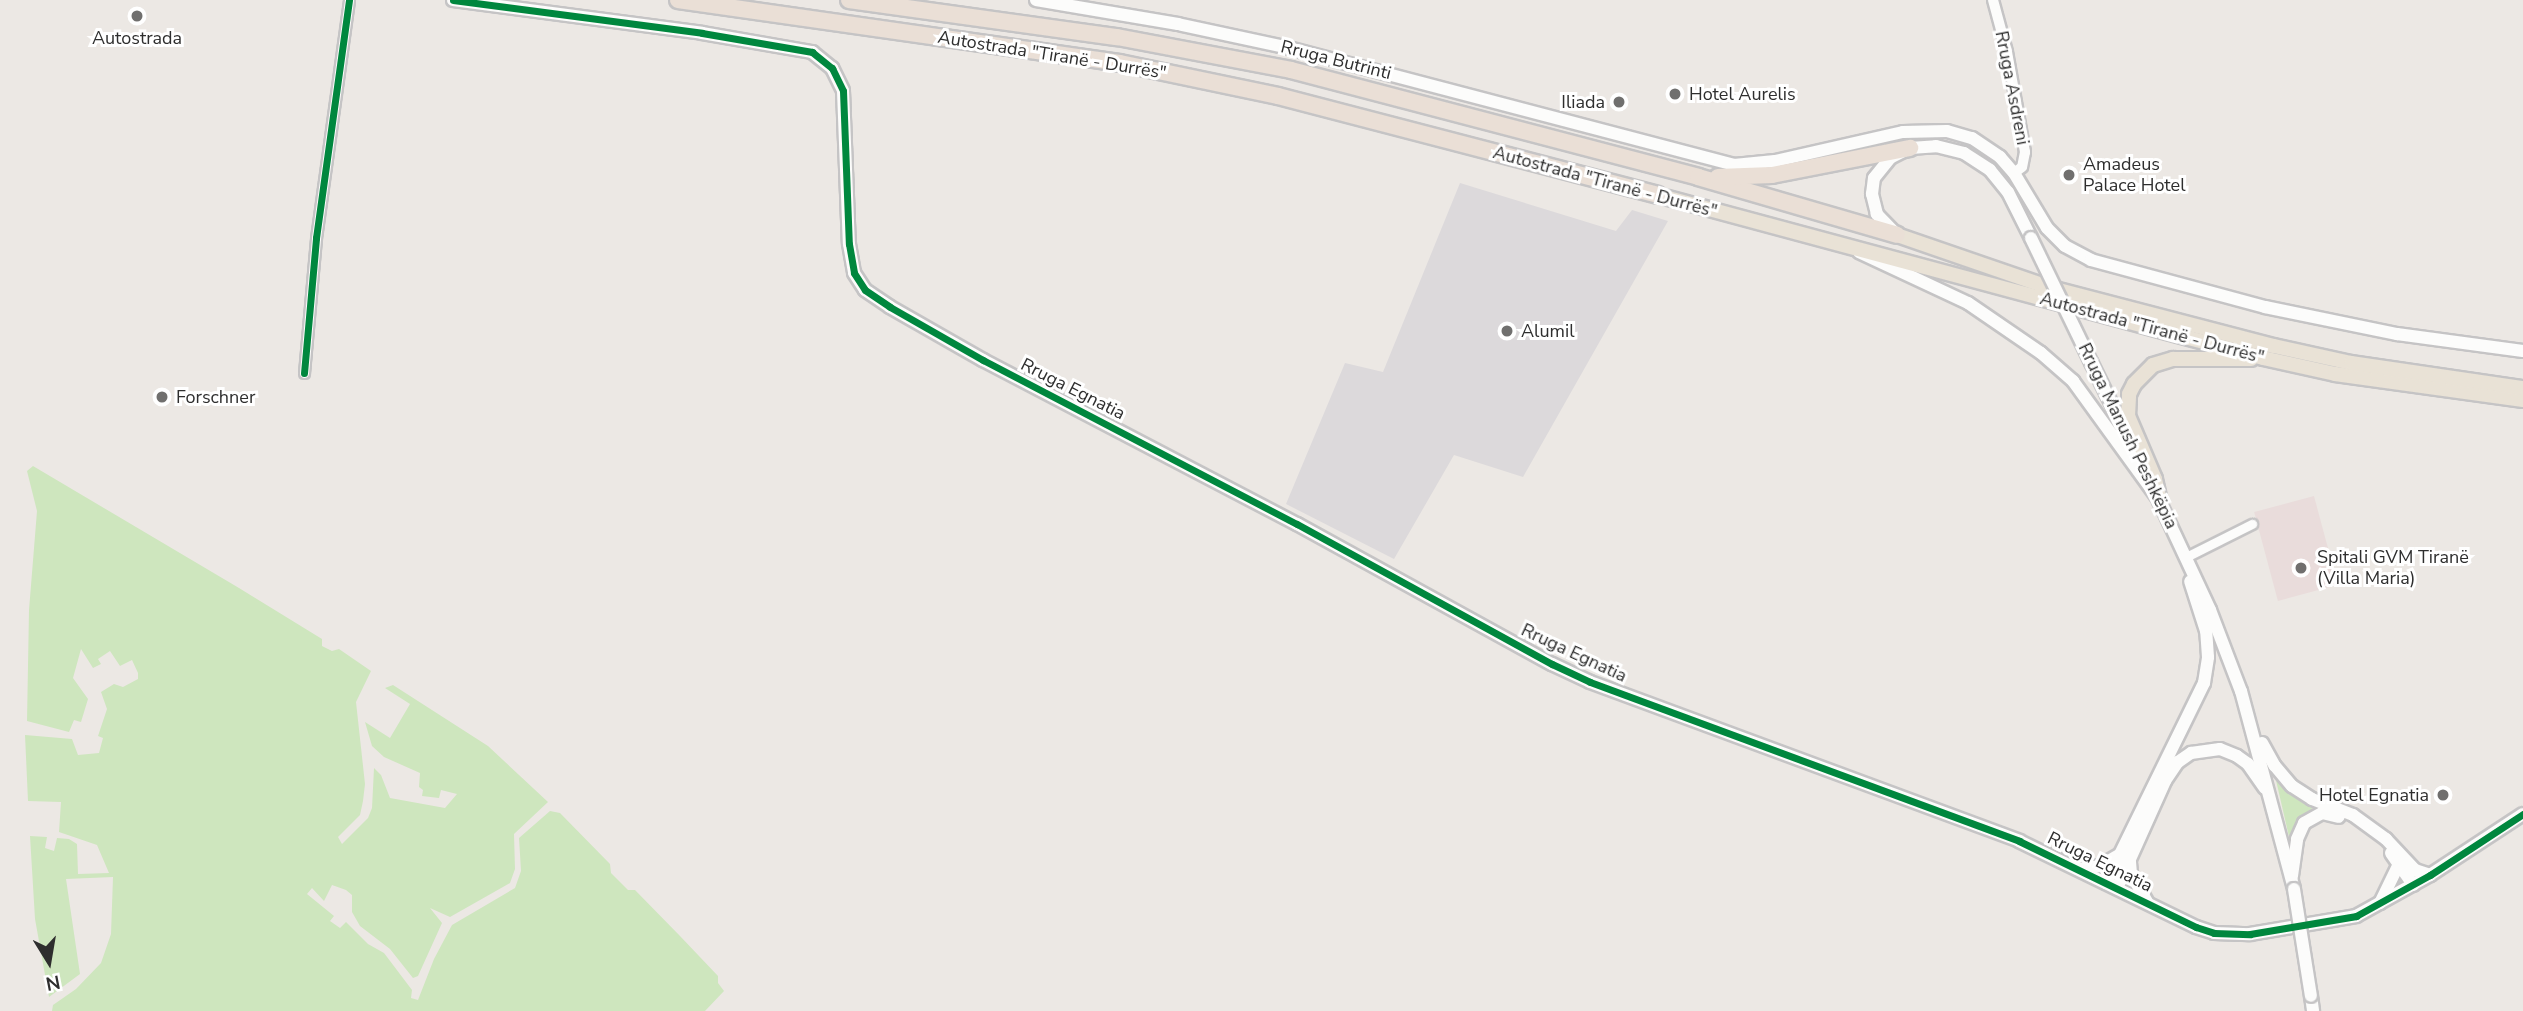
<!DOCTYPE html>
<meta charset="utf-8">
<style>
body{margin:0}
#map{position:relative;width:2523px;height:1011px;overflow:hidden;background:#ece8e4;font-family:"Nunito Sans",sans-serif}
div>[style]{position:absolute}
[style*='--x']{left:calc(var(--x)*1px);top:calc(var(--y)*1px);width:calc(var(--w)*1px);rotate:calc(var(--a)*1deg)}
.industrial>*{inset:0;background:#dcd9db}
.medical>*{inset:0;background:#e9dcdb;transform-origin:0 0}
.green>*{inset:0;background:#cee6be}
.roads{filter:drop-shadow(2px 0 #c5c4c5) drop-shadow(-2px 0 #c5c4c5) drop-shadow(0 2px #c5c4c5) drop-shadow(0 -2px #c5c4c5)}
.minor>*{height:9px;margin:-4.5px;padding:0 4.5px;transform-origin:4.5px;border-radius:4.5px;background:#fcfcfb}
.tertiary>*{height:10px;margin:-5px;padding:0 5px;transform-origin:5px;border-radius:5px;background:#fcfcfb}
.secondary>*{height:12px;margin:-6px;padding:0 6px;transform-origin:6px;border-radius:6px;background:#fcfcfb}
.trunk>*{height:14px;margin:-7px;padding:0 7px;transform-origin:7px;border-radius:7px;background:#e9e2d6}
.motorway>*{height:16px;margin:-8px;padding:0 8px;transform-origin:8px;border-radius:8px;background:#eadfd6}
.bridges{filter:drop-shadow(2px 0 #c5c4c5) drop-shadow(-2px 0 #c5c4c5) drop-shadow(0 2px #c5c4c5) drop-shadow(0 -2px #c5c4c5)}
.secondary-bridge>*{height:12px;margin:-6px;padding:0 6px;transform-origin:6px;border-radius:6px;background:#fcfcfb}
.cycleway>*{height:7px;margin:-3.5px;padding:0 3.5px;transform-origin:3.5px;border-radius:3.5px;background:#00873e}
.dots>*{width:19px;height:19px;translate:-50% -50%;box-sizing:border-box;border:4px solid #fff;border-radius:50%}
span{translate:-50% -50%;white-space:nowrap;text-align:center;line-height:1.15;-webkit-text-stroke:6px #fff;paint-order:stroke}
.poi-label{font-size:18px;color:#2e2e2e}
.left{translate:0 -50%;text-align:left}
.right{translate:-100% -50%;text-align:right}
.street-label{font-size:18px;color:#2e2e2e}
.north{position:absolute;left:14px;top:927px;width:70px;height:70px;-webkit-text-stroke:5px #fff;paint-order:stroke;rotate:169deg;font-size:19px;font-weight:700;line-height:28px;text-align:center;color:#2e2e2e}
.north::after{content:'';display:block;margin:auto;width:24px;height:32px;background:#2e2e2e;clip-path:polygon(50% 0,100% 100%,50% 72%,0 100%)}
</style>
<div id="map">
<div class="industrial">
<i style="clip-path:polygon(1460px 183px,1616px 231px,1632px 210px,1668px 221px,1523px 477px,1454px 455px,1394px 559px,1286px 504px,1345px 363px,1383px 372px)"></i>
</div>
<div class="medical">
<i style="left:2314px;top:496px;width:92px;height:62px;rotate:75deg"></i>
</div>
<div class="green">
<i style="clip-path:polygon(33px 466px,239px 588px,322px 639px,322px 646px,332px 651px,339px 649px,371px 671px,356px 702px,365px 784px,363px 801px,360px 815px,338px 837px,342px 844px,368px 818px,372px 808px,374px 768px,381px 775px,390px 798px,445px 808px,457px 794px,441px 790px,439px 798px,422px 796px,423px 790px,419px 787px,420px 773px,384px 757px,372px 746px,365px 722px,390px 738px,410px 704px,385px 688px,393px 685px,488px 746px,548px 802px,514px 834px,515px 869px,510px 883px,450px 917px,430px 908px,442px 923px,418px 976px,413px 978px,390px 949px,360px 926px,352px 912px,352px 895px,346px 890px,332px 885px,324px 901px,312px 888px,307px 894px,334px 916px,330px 921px,340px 928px,346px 922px,368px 944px,384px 953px,412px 990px,411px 998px,418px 1000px,434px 959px,452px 925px,515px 888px,521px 871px,519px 838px,550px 811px,560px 813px,610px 864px,611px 873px,628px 890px,635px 890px,680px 936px,718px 976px,718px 983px,724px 991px,705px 1011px,52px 1011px,53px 1005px,76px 989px,101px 963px,111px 934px,113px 877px,66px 879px,80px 974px,49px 997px,35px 919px,30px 836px,47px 837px,45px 848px,54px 851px,57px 838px,69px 839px,77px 844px,78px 874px,109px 873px,97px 845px,59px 832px,61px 802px,28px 801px,25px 735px,72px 739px,78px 755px,99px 753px,103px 738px,98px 736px,107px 709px,101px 692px,114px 684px,123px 687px,138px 679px,138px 673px,132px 660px,120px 666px,110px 651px,98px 659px,101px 664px,93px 668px,81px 649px,73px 678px,88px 699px,81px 722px,74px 720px,69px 732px,27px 721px,29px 610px,37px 511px,27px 471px)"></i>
<i style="clip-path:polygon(2275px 776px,2314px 806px,2299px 823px,2290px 841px)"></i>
</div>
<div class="roads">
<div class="minor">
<i style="--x:304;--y:373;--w:136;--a:-84.9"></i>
<i style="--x:316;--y:238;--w:240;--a:-82.1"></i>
<i style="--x:2186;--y:557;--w:74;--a:-26.6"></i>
</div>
<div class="tertiary">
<i style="--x:1993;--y:0;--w:54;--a:74.9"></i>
<i style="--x:2007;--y:52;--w:102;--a:79.8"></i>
<i style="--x:2025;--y:152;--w:15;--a:101"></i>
<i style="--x:2022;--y:167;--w:10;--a:143"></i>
</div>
<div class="secondary">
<i style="--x:453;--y:0;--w:251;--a:7.5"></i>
<i style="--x:702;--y:33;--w:112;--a:9.8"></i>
<i style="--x:812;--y:52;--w:26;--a:39"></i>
<i style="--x:832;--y:68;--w:25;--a:64"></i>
<i style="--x:843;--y:91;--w:153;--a:87.8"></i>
<i style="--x:849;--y:244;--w:29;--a:80"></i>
<i style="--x:854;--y:273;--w:20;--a:57"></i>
<i style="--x:865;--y:290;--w:30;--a:34"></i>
<i style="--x:890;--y:307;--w:107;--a:29.7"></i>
<i style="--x:983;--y:360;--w:354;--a:27.6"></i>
<i style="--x:1297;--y:524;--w:291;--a:28.8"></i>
<i style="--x:1552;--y:664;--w:42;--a:25.3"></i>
<i style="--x:1590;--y:682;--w:458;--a:20.3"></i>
<i style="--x:2019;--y:841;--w:197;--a:25.9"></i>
<i style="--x:2196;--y:927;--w:19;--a:18"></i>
<i style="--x:2214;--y:933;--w:36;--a:2"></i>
<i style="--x:2250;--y:934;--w:108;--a:-9.6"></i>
<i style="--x:2356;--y:916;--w:85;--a:-29"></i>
<i style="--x:2430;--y:875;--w:111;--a:-33.3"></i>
<i style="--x:1036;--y:0;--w:144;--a:9.6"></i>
<i style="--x:1178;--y:24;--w:105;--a:12.1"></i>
<i style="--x:1281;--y:46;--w:468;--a:14.7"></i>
<i style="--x:1734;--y:165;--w:41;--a:-5.6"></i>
<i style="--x:1775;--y:161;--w:131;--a:-12.8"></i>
<i style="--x:1903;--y:132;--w:44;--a:-1.3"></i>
<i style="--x:1947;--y:131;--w:26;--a:16"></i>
<i style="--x:1972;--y:138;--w:34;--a:34"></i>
<i style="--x:2000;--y:157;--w:21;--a:49"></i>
<i style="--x:2014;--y:173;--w:64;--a:59"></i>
<i style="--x:2047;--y:228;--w:25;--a:45"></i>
<i style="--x:2065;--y:246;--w:30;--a:28"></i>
<i style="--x:2091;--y:260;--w:180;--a:15.1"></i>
<i style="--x:2265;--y:307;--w:135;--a:11.6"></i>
<i style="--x:2397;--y:334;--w:127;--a:7.7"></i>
<i style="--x:1896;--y:234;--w:28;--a:-134"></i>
<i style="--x:1877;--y:214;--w:21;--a:-104"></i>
<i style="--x:1872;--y:194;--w:16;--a:-83"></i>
<i style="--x:1874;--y:178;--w:26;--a:-51"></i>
<i style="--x:1890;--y:158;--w:22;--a:-27"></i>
<i style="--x:1910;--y:148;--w:26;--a:-4"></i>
<i style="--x:1936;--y:146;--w:29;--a:14"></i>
<i style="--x:1964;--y:153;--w:31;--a:33"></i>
<i style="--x:1990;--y:170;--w:28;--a:51"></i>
<i style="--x:2008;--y:192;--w:51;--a:63.4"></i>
<i style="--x:1859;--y:252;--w:120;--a:25.1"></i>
<i style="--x:1968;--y:303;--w:88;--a:34.4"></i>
<i style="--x:2041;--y:353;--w:43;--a:41.2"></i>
<i style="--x:2073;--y:381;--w:147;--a:54.1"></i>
<i style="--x:2091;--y:362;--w:123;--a:63.9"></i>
<i style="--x:2156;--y:494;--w:128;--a:65"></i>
<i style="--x:2210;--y:610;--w:87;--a:69.1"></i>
<i style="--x:2241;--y:691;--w:205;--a:75"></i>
<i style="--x:2262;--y:743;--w:26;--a:61"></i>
<i style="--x:2275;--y:766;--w:26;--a:50"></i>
<i style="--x:2292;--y:786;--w:24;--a:33"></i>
<i style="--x:2312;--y:799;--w:44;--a:21.3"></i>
<i style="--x:2353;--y:815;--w:41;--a:36"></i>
<i style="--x:2386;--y:839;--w:42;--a:46.9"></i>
<i style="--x:2415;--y:870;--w:16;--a:18"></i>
<i style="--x:2391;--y:853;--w:39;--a:55"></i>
<i style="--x:2130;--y:862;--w:12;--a:85"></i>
<i style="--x:2131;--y:874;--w:32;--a:60"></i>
<i style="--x:2079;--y:869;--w:21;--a:-8"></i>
<i style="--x:2100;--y:866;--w:24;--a:-30"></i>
<i style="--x:2292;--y:876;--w:37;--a:-82"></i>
<i style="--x:2297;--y:839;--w:17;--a:-66"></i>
<i style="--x:2304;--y:823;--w:21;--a:-29"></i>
<i style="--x:2322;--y:813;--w:17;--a:13"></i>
<i style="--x:2106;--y:883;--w:223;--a:-63.9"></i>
<i style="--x:2204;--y:683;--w:26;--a:-81"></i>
<i style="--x:2208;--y:657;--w:26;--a:-94"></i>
<i style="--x:2206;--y:631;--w:52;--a:-107.7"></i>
<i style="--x:2117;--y:888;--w:117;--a:-65.8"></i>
<i style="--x:2165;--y:781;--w:23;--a:-56"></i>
<i style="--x:2178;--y:762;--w:16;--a:-35"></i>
<i style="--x:2191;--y:753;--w:29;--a:-8"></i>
<i style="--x:2220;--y:749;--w:18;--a:22"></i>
<i style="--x:2237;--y:756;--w:14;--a:36"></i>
<i style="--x:2248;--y:764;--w:29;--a:55"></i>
<i style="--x:2380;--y:903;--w:41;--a:-64.1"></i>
<i style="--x:2311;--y:996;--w:15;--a:82"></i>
</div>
<div class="trunk">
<i style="--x:1657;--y:195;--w:628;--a:15.05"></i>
<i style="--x:2263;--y:358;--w:74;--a:12.5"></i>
<i style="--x:2335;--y:374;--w:190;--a:7.9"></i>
<i style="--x:1897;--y:235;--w:163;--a:19"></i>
<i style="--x:2051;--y:288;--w:230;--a:14.6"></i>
<i style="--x:2274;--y:346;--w:79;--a:12.4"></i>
<i style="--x:2351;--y:363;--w:174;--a:8.3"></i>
<i style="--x:2160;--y:501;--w:23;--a:-103"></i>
<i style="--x:2155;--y:479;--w:69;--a:-113.2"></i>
<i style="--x:2128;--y:416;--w:22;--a:-87"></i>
<i style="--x:2129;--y:394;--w:11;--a:-63"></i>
<i style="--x:2134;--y:384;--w:27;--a:-45"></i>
<i style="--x:2153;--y:365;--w:21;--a:-17"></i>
<i style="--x:2173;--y:359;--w:78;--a:0"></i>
</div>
<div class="motorway">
<i style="--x:678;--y:0;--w:446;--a:8.1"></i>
<i style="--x:1120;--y:63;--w:161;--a:11.8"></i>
<i style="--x:1278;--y:96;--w:392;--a:14.6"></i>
<i style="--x:849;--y:0;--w:271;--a:7.9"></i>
<i style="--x:1117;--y:37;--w:177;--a:10.7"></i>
<i style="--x:1291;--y:70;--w:421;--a:14.7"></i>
<i style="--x:1698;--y:177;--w:207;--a:16.2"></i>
<i style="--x:1718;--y:177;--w:54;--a:-2.1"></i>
<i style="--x:1772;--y:175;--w:141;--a:-11.1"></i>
</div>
</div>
<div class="bridges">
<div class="secondary-bridge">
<i style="--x:2031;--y:238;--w:138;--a:64.2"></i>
<i style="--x:2294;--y:889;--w:108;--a:81"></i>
</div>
</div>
<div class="cycleway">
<i style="--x:453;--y:0;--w:251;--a:7.5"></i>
<i style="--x:702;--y:33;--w:112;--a:9.8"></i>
<i style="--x:812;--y:52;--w:26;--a:39"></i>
<i style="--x:832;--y:68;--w:25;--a:64"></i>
<i style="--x:843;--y:91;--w:153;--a:87.8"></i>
<i style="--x:849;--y:244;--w:29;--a:80"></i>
<i style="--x:854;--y:273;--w:20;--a:57"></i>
<i style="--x:865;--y:290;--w:30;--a:34"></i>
<i style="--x:890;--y:307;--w:107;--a:29.7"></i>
<i style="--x:983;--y:360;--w:354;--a:27.6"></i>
<i style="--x:1297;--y:524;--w:291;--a:28.8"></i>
<i style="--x:1552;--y:664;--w:42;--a:25.3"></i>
<i style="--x:1590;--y:682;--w:458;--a:20.3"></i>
<i style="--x:2019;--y:841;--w:197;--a:25.9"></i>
<i style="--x:2196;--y:927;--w:19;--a:18"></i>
<i style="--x:2214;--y:933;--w:36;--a:2"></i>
<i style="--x:2250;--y:934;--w:108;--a:-9.6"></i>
<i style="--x:2356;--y:916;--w:85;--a:-29"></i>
<i style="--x:2430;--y:875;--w:111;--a:-33.3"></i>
<i style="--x:304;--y:373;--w:136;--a:-84.9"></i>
<i style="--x:316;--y:238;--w:240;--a:-82.1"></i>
</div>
<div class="dots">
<i style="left:137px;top:16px;background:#706f6e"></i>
<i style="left:1675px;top:94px;background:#706f6e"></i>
<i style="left:1619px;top:102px;background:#706f6e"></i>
<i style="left:2069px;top:175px;background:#706f6e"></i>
<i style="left:1507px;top:331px;background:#706f6e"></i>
<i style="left:162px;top:397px;background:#706f6e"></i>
<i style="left:2301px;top:568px;background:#706f6e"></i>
<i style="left:2443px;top:795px;background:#706f6e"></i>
</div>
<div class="poi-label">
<span style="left:137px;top:38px">Autostrada</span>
<span class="left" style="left:1689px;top:94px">Hotel Aurelis</span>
<span class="right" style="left:1605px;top:102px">Iliada</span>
<span class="left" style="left:2083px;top:175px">Amadeus<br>Palace Hotel</span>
<span class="left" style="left:1521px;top:331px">Alumil</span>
<span class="left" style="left:176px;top:397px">Forschner</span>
<span class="left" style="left:2317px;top:568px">Spitali GVM Tiranë<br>(Villa Maria)</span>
<span class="right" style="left:2429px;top:795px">Hotel Egnatia</span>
</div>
<div class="street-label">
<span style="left:1052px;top:55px;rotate:9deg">Autostrada "Tiranë - Durrës"</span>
<span style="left:1336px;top:60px;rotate:14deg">Rruga Butrinti</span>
<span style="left:2012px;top:88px;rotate:79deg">Rruga Asdreni</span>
<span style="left:1605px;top:182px;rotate:15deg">Autostrada "Tiranë - Durrës"</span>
<span style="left:2152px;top:328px;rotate:15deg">Autostrada "Tiranë - Durrës"</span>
<span style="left:1073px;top:389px;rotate:27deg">Rruga Egnatia</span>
<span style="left:2128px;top:436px;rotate:64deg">Rruga Manush Peshkëpia</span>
<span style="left:1574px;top:653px;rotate:25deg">Rruga Egnatia</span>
<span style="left:2100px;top:862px;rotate:26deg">Rruga Egnatia</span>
</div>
<div class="north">N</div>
</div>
